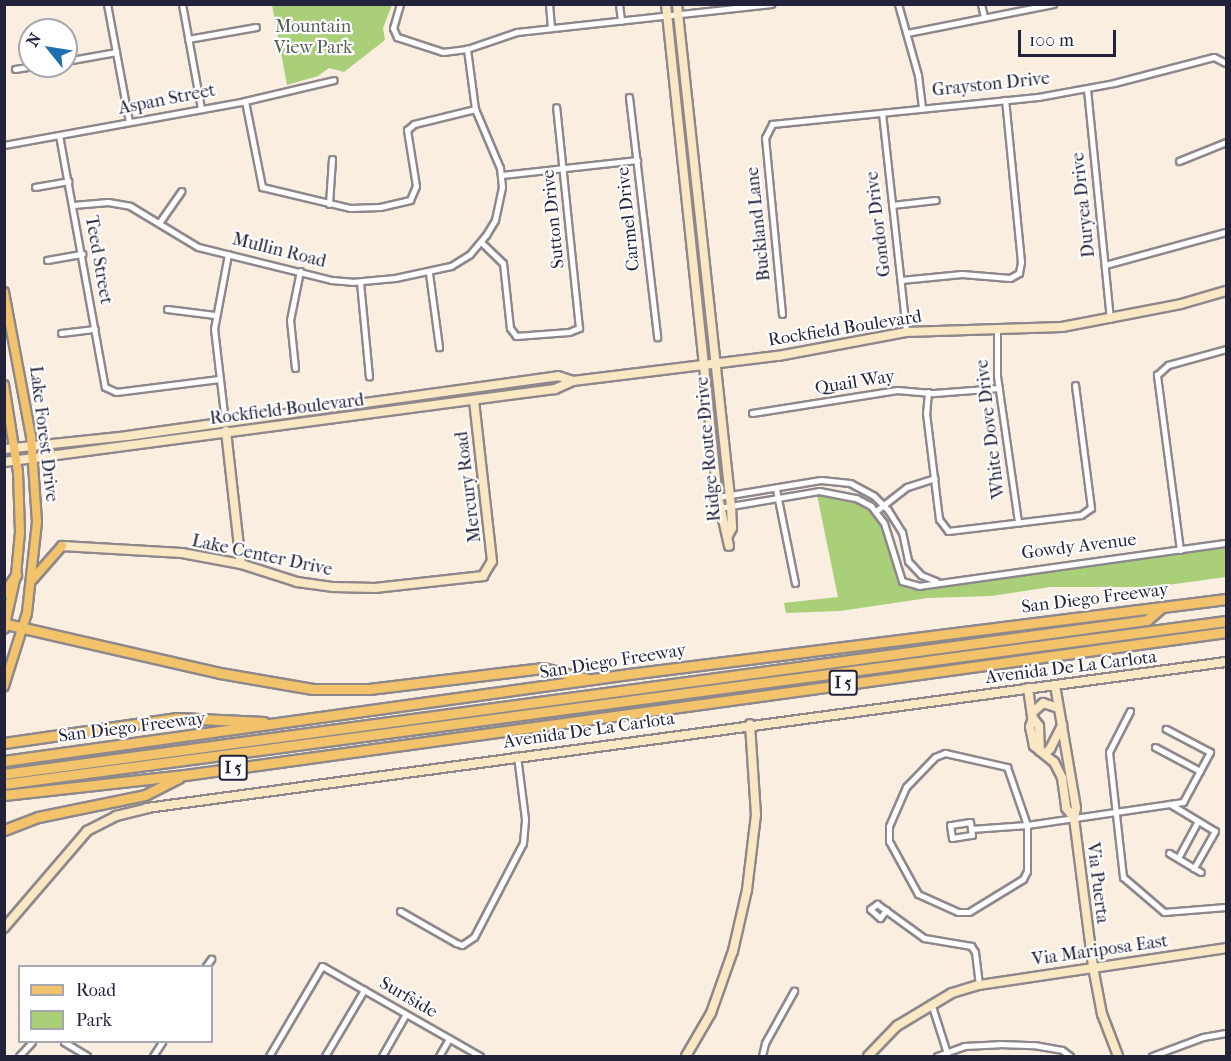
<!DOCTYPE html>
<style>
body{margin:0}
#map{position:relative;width:1231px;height:1061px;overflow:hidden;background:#f9eedf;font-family:"IM FELL French Canon",serif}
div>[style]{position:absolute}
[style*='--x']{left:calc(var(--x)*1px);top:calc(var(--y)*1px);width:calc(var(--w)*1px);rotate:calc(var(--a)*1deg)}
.green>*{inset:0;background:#a9cf79}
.roads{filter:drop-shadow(2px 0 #8e888d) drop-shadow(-2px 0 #8e888d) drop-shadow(0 2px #8e888d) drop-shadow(0 -2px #8e888d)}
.street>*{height:5px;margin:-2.5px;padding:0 2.5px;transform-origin:2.5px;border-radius:2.5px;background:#fff}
.secondary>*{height:8px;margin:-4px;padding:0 4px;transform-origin:4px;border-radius:4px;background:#fae7c3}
.primary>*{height:8px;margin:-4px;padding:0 4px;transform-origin:4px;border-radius:4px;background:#f2c36a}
.highway>*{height:9px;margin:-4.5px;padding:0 4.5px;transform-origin:4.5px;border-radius:4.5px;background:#f2c36a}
span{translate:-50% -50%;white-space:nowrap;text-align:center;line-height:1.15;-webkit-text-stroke:4.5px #fff;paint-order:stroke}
.shield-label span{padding:2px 4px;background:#fff;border:2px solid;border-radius:4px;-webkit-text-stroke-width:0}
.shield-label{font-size:16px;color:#22223b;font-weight:700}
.park-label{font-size:18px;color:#515f51}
.street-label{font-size:18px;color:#22223b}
.frame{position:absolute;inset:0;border:6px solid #22223b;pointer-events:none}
.legend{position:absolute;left:18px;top:965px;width:195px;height:78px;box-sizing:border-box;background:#fff;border:2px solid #a7a7b1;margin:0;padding:8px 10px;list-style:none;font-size:18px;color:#22223b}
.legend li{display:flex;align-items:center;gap:12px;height:30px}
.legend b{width:30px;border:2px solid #a7a7b1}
.north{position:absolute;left:18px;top:18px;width:60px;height:60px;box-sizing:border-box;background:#fff;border:2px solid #a7a7b1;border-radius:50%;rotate:300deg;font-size:16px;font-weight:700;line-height:24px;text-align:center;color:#22223b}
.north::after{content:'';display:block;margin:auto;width:21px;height:27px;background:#1f6fb2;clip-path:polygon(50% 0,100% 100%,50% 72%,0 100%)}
.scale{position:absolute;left:1018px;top:30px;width:98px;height:27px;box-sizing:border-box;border:3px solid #22223b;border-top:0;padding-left:8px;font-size:18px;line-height:21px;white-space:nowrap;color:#22223b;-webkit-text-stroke:4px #fff;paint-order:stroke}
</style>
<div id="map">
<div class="green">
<i style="clip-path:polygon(272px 5px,272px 4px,392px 5px,383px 28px,385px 40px,344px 72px,329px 68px,318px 76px,287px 85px)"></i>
<i style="clip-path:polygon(817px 495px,845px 497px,872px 513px,888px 539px,895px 575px,899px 584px,910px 588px,1226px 548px,1226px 577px,1153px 587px,1050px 587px,991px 596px,928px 598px,840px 611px,786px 613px,784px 603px,838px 597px)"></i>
</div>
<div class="roads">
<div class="street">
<i style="--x:107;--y:4;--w:120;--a:79.4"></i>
<i style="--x:182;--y:4;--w:107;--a:79.7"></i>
<i style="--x:400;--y:4;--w:25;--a:106"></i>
<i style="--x:393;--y:28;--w:10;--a:66"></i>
<i style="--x:397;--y:37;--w:48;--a:18.1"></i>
<i style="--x:443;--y:52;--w:24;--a:-7"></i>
<i style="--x:467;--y:49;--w:53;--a:-18.8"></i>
<i style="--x:517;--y:32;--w:256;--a:-6.3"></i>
<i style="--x:549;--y:4;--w:24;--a:85"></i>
<i style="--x:619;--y:4;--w:17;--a:83"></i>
<i style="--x:898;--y:4;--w:74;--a:74.3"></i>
<i style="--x:918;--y:75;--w:32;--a:83"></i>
<i style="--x:981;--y:4;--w:13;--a:77"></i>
<i style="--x:907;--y:33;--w:149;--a:-11.2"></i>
<i style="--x:188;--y:39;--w:69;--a:-10"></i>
<i style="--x:66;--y:61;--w:51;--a:-10.2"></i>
<i style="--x:15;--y:69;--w:20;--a:-9"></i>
<i style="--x:1087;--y:89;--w:231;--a:84.3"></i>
<i style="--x:629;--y:97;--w:242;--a:83.3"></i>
<i style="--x:245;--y:101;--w:88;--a:78.8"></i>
<i style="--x:262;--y:187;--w:90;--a:13.4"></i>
<i style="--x:350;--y:208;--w:30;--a:-2"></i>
<i style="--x:380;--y:207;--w:31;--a:-13"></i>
<i style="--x:410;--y:200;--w:15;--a:-67"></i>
<i style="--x:416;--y:186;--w:57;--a:-99.1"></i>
<i style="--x:407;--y:130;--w:9;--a:-41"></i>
<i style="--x:414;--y:124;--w:63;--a:-13.8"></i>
<i style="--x:882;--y:113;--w:220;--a:83.7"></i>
<i style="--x:59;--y:135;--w:256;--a:79.7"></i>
<i style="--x:105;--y:387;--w:12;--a:24"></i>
<i style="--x:116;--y:392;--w:104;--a:-7.2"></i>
<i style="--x:4;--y:145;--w:245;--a:-10.3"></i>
<i style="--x:245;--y:101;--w:91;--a:-13.3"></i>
<i style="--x:1179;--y:161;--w:51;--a:-22"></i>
<i style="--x:502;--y:175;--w:136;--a:-6.3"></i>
<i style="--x:35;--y:187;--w:34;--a:-10"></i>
<i style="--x:329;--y:204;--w:45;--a:-86.2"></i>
<i style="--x:73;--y:205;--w:35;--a:-5"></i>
<i style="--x:108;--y:202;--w:22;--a:10"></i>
<i style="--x:130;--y:206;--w:79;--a:31.1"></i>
<i style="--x:198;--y:247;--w:137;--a:13.9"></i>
<i style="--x:331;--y:280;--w:21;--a:5"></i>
<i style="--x:352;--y:282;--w:43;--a:-5.3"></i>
<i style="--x:395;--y:278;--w:57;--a:-12.1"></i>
<i style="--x:451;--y:266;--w:22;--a:-32"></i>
<i style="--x:470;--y:254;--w:25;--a:-50"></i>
<i style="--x:486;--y:235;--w:17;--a:-59"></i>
<i style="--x:495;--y:220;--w:34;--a:-78"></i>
<i style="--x:502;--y:187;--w:19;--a:-96"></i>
<i style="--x:500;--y:168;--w:64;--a:-113"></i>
<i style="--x:475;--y:109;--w:61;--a:-97.6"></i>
<i style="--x:892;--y:205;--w:44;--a:-6.5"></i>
<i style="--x:159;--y:223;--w:39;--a:-55"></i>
<i style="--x:481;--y:242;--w:30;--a:44"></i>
<i style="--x:503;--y:263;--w:65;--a:83.9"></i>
<i style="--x:510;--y:328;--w:10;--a:53"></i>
<i style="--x:516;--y:336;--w:53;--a:-4.3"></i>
<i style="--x:569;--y:332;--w:11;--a:-22"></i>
<i style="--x:579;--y:328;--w:222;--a:-95.9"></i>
<i style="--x:47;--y:260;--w:36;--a:-10"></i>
<i style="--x:1105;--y:265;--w:125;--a:-15.3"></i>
<i style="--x:429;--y:273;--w:75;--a:82.3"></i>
<i style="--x:901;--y:280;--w:61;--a:-5.6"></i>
<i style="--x:962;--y:274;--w:48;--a:4.8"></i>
<i style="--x:1010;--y:278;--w:10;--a:-29"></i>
<i style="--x:1019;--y:273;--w:11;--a:-80"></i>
<i style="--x:1021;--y:262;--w:163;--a:-95.6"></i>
<i style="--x:360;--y:282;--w:95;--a:84.6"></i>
<i style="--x:167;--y:309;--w:48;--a:7.1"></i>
<i style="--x:782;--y:314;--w:177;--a:-95.5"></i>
<i style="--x:765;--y:138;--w:16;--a:-63"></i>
<i style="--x:772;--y:124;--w:267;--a:-5.8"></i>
<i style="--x:1038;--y:97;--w:77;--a:-10.4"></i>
<i style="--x:1114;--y:83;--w:103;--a:-14.6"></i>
<i style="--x:1214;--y:57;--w:13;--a:27"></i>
<i style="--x:997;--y:331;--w:45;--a:90"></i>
<i style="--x:997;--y:376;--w:148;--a:81.8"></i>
<i style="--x:61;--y:333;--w:34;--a:-7"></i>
<i style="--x:295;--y:368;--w:48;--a:-95.9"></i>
<i style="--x:290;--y:320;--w:50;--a:-78.5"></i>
<i style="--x:928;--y:392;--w:21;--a:95"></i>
<i style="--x:926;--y:413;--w:107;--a:83"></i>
<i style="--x:939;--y:519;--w:15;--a:53"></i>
<i style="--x:948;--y:531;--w:134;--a:-6.9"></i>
<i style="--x:1081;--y:515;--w:12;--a:-35"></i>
<i style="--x:1091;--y:508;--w:124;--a:-97.4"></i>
<i style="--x:752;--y:413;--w:147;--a:-9"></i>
<i style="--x:897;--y:390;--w:37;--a:5"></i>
<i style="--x:934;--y:393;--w:65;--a:-4.4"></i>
<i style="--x:225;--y:422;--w:94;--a:-96.7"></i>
<i style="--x:214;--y:329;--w:76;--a:-79.4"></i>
<i style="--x:776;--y:489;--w:96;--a:78.6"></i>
<i style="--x:718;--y:497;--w:104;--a:-9.4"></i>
<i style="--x:821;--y:480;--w:29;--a:6"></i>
<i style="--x:850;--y:483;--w:27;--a:28"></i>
<i style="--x:874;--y:496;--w:20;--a:45"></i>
<i style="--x:888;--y:510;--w:26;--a:58"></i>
<i style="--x:902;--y:532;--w:30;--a:78"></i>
<i style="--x:908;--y:561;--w:19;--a:47"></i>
<i style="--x:921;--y:575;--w:16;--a:22"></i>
<i style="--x:719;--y:508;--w:101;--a:-9.6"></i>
<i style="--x:819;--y:491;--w:38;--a:11"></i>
<i style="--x:856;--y:498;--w:17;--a:28"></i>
<i style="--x:871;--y:506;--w:21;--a:53"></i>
<i style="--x:884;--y:523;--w:61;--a:72.8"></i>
<i style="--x:902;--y:581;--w:18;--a:16"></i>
<i style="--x:919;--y:586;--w:310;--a:-8"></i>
<i style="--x:876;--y:511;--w:39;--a:-38"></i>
<i style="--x:907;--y:487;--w:29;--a:-18"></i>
<i style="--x:1180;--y:550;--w:177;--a:-97.5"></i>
<i style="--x:1157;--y:375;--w:15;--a:-42"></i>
<i style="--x:1168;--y:365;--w:60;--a:-15.4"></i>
<i style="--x:1130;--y:711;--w:46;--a:117.1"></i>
<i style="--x:1109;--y:752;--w:126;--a:83.6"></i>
<i style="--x:1123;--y:877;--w:54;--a:40.5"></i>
<i style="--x:1164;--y:912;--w:62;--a:-4.6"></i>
<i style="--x:1155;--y:747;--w:51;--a:28.1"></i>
<i style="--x:945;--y:753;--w:64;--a:12.7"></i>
<i style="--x:1007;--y:767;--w:61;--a:71"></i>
<i style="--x:1027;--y:825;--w:46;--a:90"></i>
<i style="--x:1027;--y:871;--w:9;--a:117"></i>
<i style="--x:1023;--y:879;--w:63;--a:148.6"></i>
<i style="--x:969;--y:912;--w:11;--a:180"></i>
<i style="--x:958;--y:912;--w:44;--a:-155.8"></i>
<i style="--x:918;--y:894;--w:60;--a:-118.7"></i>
<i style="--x:889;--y:841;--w:15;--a:-90"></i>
<i style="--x:889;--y:826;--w:43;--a:-66.4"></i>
<i style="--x:906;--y:787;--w:42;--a:-46"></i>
<i style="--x:935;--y:757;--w:11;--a:-22"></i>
<i style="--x:1170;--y:804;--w:52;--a:31"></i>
<i style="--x:1215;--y:831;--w:43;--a:119.6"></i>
<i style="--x:971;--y:829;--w:7;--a:-98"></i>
<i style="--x:970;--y:822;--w:20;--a:171"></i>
<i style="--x:950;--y:825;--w:13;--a:81"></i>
<i style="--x:952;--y:838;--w:20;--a:-9"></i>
<i style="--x:972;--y:835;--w:6;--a:-99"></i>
<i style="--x:971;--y:829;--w:56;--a:-4.1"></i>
<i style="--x:1027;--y:825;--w:158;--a:-8.4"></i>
<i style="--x:1183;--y:802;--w:57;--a:-61.6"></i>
<i style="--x:1210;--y:752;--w:50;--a:-152.4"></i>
<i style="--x:1169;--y:853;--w:37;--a:31"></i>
<i style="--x:1178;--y:858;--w:42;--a:-61.6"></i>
<i style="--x:886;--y:910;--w:10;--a:127"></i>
<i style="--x:880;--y:918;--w:13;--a:-138"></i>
<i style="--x:870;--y:909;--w:9;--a:-36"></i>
<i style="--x:877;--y:904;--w:58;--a:35.9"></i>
<i style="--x:924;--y:938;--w:48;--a:9.7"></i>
<i style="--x:971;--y:946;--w:7;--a:56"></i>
<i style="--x:975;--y:952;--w:33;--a:83"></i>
<i style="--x:400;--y:911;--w:64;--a:29.7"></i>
<i style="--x:456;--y:943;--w:6;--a:18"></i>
<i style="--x:462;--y:945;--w:14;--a:-34"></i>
<i style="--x:474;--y:937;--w:106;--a:-62.5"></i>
<i style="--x:523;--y:843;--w:24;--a:-85"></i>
<i style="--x:525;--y:819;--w:64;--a:-97.2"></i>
<i style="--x:206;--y:966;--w:9;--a:-54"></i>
<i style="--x:931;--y:1003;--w:49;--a:72.3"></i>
<i style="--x:64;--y:1042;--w:27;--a:31"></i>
<i style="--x:19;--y:1056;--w:19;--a:-47"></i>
<i style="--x:153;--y:1056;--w:17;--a:-57"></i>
<i style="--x:269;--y:1056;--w:104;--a:-59.5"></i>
<i style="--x:322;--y:966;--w:182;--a:29.7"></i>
<i style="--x:325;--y:1056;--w:77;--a:-59.4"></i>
<i style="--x:382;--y:1056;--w:48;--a:-60.3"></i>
<i style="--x:439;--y:1056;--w:20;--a:-60"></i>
<i style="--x:762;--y:1056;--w:13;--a:-77"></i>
<i style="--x:765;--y:1043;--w:60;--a:-60.9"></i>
<i style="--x:937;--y:1056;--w:29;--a:-20"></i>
<i style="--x:964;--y:1046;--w:35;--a:-3"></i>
<i style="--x:999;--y:1044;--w:35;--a:2"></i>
<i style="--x:1034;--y:1045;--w:28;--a:10"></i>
<i style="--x:1062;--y:1050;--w:10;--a:37"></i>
<i style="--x:1152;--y:1056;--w:54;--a:-20.4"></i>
<i style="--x:1203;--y:1037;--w:23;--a:-10"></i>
</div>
<div class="secondary">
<i style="--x:666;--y:4;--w:496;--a:84"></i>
<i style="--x:718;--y:497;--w:50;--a:77.3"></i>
<i style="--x:677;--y:4;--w:506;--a:83.87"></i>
<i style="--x:731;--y:507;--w:21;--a:87"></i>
<i style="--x:732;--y:528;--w:9;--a:117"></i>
<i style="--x:226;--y:431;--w:134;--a:83.6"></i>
<i style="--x:4;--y:449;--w:124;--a:-6"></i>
<i style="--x:127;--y:436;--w:435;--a:-7.9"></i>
<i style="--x:558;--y:376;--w:16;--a:18"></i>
<i style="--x:4;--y:462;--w:556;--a:-7.55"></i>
<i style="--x:555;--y:389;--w:20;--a:-24"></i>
<i style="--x:573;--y:381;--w:207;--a:-7"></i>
<i style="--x:778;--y:356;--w:130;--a:-10.6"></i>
<i style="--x:906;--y:332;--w:156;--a:-1.8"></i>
<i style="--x:1062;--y:327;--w:121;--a:-10.9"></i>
<i style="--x:1181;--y:304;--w:47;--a:-16.1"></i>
<i style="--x:62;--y:546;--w:120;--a:3.3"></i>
<i style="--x:182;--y:553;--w:60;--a:10.6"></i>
<i style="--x:241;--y:564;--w:59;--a:17.8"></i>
<i style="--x:297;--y:582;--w:37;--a:8"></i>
<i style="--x:334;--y:587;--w:41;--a:1.4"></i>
<i style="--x:375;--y:588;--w:109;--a:-6.3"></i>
<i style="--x:483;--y:576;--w:17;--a:-59"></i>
<i style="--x:492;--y:561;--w:162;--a:-96.4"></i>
<i style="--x:1055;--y:685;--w:125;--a:80.3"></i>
<i style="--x:1076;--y:808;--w:10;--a:101"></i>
<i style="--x:1074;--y:818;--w:150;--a:82.7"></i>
<i style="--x:1093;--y:967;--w:48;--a:79.2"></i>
<i style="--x:1102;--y:1014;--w:45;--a:69.1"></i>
<i style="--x:1028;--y:688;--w:34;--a:82"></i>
<i style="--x:1032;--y:713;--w:15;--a:-42"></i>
<i style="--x:1043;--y:703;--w:16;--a:18"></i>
<i style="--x:1033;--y:718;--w:9;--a:108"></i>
<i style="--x:1030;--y:727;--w:19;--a:78"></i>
<i style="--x:1034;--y:746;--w:26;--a:39"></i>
<i style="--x:1054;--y:762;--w:18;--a:63"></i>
<i style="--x:1062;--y:778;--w:30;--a:82"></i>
<i style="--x:1066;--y:808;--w:13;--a:51"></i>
<i style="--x:1033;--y:718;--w:10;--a:53"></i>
<i style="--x:1039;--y:726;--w:25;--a:88"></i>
<i style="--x:1044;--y:754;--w:8;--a:-40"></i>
<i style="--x:1050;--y:749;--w:27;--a:-63"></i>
<i style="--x:4;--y:928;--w:128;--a:-49.4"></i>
<i style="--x:87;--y:831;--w:33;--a:-27"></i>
<i style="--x:116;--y:816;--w:32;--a:-14"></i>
<i style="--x:147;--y:808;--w:1089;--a:-7.71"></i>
<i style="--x:686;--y:1056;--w:50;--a:-59.8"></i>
<i style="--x:711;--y:1013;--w:66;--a:-70.5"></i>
<i style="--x:733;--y:951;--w:63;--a:-77.1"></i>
<i style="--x:747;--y:890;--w:76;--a:-83.2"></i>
<i style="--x:756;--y:815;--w:91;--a:-93.8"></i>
<i style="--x:868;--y:1056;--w:42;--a:-46"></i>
<i style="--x:897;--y:1026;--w:64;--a:-31"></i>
<i style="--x:952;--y:993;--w:28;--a:-17"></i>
<i style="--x:979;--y:985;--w:250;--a:-8.5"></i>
</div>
<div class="primary">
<i style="--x:4;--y:292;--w:147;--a:79.4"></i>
<i style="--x:31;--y:436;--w:86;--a:86"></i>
<i style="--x:37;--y:522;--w:92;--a:96.3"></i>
<i style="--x:27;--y:613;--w:77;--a:107.5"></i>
<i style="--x:4;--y:385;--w:88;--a:80.9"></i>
<i style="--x:18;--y:472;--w:60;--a:88.1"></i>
<i style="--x:20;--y:532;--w:43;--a:95.3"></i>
<i style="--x:16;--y:575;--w:55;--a:102.5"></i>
<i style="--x:33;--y:579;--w:44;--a:-48.7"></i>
</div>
<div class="highway">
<i style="--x:4;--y:593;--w:22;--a:-56"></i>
<i style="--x:6;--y:624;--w:220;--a:12.9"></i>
<i style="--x:220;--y:673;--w:94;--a:9.8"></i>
<i style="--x:313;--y:689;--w:56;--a:0"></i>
<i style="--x:369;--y:689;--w:174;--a:-6.9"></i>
<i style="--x:542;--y:668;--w:47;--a:13.4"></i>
<i style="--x:4;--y:743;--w:175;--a:-8.2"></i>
<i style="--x:177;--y:718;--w:87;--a:2.6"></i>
<i style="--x:4;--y:761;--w:631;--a:-7.92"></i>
<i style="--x:629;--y:674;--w:602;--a:-7.16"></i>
<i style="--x:4;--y:774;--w:1153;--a:-7.67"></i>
<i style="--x:1147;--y:620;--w:20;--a:-41"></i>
<i style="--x:4;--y:784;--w:1233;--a:-7.6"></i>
<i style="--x:4;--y:795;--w:182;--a:-6.3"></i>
<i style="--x:185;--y:775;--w:1051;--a:-7.82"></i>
<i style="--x:4;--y:830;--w:36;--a:-21"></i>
<i style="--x:38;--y:817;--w:109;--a:-11.6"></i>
<i style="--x:145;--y:795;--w:38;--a:-27"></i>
</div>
</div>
<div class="shield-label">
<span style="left:843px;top:683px">I 5</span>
<span style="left:233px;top:768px">I 5</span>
</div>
<div class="park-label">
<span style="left:313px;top:38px">Mountain<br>View Park</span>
</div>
<div class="street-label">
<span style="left:991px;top:85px;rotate:-6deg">Grayston Drive</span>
<span style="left:167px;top:100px;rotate:-11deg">Aspan Street</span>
<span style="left:1084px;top:205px;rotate:-96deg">Duryea Drive</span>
<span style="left:554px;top:219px;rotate:-96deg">Sutton Drive</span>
<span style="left:629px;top:219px;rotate:-96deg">Carmel Drive</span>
<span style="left:759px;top:224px;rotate:-96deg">Buckland Lane</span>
<span style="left:879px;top:224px;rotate:-97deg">Gondor Drive</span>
<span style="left:279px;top:251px;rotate:14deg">Mullin Road</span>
<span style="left:98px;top:260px;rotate:80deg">Teed Street</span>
<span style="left:845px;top:329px;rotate:-9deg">Rockfield Boulevard</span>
<span style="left:855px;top:383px;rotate:-9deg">Quail Way</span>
<span style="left:287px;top:410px;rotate:-7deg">Rockfield Boulevard</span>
<span style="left:991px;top:429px;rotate:-97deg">White Dove Drive</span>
<span style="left:43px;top:434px;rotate:83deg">Lake Forest Drive</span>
<span style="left:709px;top:449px;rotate:-95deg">Ridge Route Drive</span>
<span style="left:469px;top:487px;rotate:-97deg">Mercury Road</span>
<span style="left:1079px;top:547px;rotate:-7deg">Gowdy Avenue</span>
<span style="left:262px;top:556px;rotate:12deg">Lake Center Drive</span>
<span style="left:1095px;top:599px;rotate:-7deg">San Diego Freeway</span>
<span style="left:613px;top:662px;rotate:-9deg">San Diego Freeway</span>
<span style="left:1071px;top:668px;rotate:-7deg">Avenida De La Carlota</span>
<span style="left:132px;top:728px;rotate:-7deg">San Diego Freeway</span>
<span style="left:589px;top:731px;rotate:-8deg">Avenida De La Carlota</span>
<span style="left:1097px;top:883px;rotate:83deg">Via Puerta</span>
<span style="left:1100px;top:951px;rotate:-8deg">Via Mariposa East</span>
<span style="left:408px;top:998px;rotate:30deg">Surfside</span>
</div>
<div class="frame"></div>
<ul class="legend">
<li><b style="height:8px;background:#f2c36a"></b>Road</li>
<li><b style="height:16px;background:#a9cf79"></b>Park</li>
</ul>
<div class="north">N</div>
<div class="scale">100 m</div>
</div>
